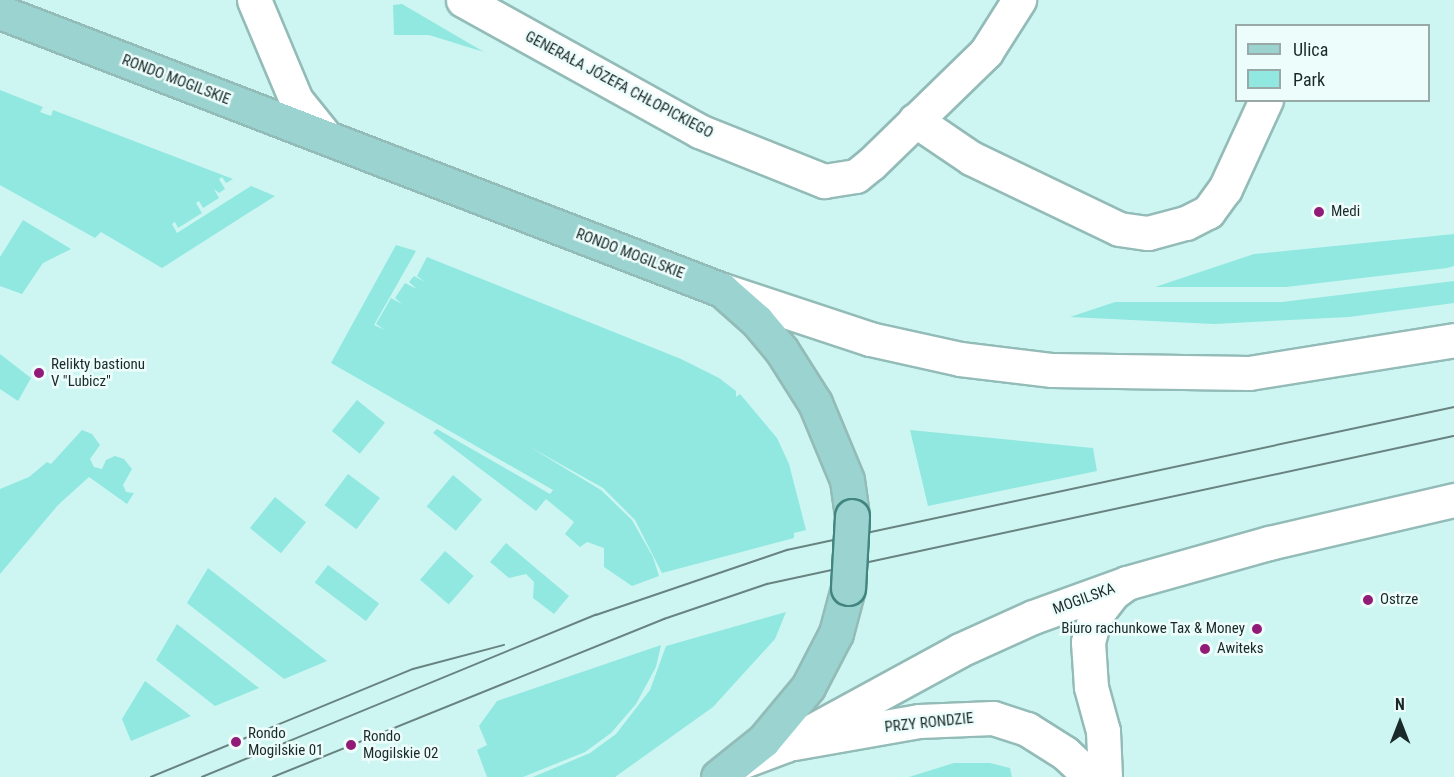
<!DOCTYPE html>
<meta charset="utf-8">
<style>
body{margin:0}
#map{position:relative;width:1454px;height:777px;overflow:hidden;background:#cdf6f2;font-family:"Roboto Condensed",sans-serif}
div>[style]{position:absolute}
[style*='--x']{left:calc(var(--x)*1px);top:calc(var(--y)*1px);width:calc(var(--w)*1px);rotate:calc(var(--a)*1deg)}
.green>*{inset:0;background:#90e8e1;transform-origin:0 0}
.roads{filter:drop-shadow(2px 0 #93bbb7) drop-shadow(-2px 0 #93bbb7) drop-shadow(0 2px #93bbb7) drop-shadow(0 -2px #93bbb7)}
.street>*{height:33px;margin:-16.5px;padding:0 16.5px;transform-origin:16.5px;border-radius:16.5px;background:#fff}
.secondary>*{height:33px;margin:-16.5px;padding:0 16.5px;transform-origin:16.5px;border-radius:16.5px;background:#fff}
.primary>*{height:33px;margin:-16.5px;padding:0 16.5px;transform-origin:16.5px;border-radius:16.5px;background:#9ad3cf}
.tram>*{height:1.5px;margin:-0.75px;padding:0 0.75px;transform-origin:0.75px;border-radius:0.75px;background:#688380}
.bridges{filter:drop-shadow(2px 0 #428580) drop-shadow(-2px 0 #428580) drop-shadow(0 2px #428580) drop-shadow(0 -2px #428580)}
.primary-bridge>*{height:33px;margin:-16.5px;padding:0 16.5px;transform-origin:16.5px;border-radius:16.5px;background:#9ad3cf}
.dots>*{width:16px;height:16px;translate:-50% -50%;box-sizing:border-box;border:3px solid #edfdfc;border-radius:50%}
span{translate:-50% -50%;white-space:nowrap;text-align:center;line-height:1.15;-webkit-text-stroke:5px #edfdfc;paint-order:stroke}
.street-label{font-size:15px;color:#1a2a28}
.poi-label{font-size:15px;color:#1a2a28}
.left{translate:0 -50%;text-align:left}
.right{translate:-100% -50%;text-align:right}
.legend{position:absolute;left:1235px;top:24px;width:195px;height:78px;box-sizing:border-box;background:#edfdfc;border:2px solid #99a9a7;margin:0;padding:8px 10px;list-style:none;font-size:18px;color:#1a2a28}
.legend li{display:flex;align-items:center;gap:12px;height:30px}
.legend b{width:30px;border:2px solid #99a9a7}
.north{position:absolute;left:1370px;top:693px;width:60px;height:60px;-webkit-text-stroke:4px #edfdfc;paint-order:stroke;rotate:0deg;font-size:16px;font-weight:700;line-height:24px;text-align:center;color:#1a2a28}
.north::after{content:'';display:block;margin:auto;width:21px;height:27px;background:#1a2a28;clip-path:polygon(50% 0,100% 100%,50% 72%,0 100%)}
</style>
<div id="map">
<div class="green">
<i style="clip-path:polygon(402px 4px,484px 52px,429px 35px,394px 35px,393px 5px)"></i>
<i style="clip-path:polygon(0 90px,43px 107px,40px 112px,51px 116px,53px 110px,233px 179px,226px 183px,222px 177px,219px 179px,225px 189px,219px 193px,214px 189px,219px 198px,203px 208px,199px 201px,196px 203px,202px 213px,178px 228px,175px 222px,172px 224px,177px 233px,251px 186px,275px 196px,162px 268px,101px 232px,95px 238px,0 185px)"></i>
<i style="clip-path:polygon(23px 220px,71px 249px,43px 263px,22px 294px,0 286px,0 257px)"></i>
<i style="clip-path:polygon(1454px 234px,1454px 266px,1447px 268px,1286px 287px,1155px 287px,1254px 254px)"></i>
<i style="clip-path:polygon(396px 245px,416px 251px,374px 325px,385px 330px,376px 324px,391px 298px,402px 304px,395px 298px,405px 283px,417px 289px,409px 282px,414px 276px,425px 282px,417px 276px,427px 257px,681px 359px,719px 378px,736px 391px,736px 397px,740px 394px,777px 438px,789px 464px,806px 530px,794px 533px,794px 538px,662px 573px,635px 520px,603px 488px,528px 446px,601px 490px,632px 520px,653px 557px,659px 576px,632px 586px,604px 567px,604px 548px,587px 542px,580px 547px,565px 534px,574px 522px,546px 499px,536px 511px,433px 433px,437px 429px,550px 494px,553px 490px,331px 363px)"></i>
<i style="clip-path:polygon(1454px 281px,1454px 303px,1349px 317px,1214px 324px,1070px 317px,1115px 302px,1282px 302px)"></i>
<i style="clip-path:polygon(0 354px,31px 378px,18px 401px,0 389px)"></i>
<i style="left:357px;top:400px;width:36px;height:40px;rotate:39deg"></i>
<i style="clip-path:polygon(82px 430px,92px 434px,100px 445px,90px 459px,94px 467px,102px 469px,106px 460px,115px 456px,124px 459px,132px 469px,123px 485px,126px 492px,134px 493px,127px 504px,89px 477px,58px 505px,0 574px,0 489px,29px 477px,47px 462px,51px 464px)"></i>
<i style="clip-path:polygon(910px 430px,1093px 448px,1097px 471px,928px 506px)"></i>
<i style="left:348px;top:474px;width:40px;height:39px;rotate:37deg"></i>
<i style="left:453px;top:475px;width:38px;height:41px;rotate:40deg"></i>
<i style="left:275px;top:497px;width:40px;height:40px;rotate:39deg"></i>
<i style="clip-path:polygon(506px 543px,569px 596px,554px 614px,533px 598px,534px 582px,526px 574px,509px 578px,490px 562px)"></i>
<i style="left:445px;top:551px;width:38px;height:38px;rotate:41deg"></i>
<i style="left:328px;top:565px;width:64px;height:22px;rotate:37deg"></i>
<i style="clip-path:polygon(208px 568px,327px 661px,284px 679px,187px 603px)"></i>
<i style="clip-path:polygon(786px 612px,775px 639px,713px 707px,615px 777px,533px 777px,590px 753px,616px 734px,650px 690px,666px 646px)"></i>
<i style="clip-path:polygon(177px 624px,259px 688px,215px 706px,156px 660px)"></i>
<i style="clip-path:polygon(661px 645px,656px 667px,636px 704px,611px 733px,585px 752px,523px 777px,487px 777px,477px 750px,487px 745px,479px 726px,497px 701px)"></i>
<i style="clip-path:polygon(145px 681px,191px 716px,131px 741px,122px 719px)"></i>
<i style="clip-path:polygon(954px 763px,990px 763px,1010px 768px,1012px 777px,909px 777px)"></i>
</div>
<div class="roads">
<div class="street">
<i style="--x:463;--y:0;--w:270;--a:29"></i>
<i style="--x:699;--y:131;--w:135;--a:21.8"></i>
<i style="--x:824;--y:181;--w:32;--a:-9"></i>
<i style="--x:856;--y:176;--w:19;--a:-39"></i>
<i style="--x:871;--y:164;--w:161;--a:-44.2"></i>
<i style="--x:986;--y:52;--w:62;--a:-57.6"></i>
<i style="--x:915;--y:120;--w:68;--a:34.2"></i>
<i style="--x:971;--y:158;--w:164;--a:25.6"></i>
<i style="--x:1119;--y:229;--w:29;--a:8"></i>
<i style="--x:1148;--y:233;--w:39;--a:-15"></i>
<i style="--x:1186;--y:223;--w:25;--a:-27"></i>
<i style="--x:1208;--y:212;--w:29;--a:-54"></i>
<i style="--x:1225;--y:189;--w:98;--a:-65.3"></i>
<i style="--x:794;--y:743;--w:127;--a:-10"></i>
<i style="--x:919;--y:721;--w:74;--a:-2.3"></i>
<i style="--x:993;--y:718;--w:36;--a:18"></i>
<i style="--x:1027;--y:729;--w:45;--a:32.3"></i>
<i style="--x:1065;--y:753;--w:35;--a:43"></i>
<i style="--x:1105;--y:777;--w:46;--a:-92.5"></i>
<i style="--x:1103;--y:731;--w:46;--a:-105.3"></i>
<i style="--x:1091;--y:687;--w:45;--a:-93.8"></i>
<i style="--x:1088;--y:642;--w:27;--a:-75"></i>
<i style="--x:1095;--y:616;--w:29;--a:-52"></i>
<i style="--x:1113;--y:593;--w:17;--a:-36"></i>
</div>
<div class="secondary">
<i style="--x:254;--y:0;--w:108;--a:67.2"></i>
<i style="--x:296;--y:100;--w:48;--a:51"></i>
<i style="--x:722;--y:290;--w:156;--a:18.3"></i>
<i style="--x:870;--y:339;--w:92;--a:12.5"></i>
<i style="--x:960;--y:359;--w:93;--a:6.8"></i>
<i style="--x:1052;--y:370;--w:197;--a:0.9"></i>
<i style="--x:1249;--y:373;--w:208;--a:-9.1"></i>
<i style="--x:738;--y:763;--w:51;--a:-20.6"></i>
<i style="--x:786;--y:745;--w:198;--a:-28.6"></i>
<i style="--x:960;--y:650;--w:80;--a:-24.3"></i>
<i style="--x:1033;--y:617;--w:100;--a:-19.9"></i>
<i style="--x:1127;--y:583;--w:148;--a:-15.7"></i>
<i style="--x:1269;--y:543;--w:190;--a:-13.1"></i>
</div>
<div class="primary">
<i style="--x:0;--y:12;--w:774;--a:21.06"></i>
<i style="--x:722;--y:290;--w:47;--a:41.5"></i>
<i style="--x:757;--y:321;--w:39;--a:50"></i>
<i style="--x:782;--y:351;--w:62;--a:57.6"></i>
<i style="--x:815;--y:403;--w:83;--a:67.4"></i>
<i style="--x:847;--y:480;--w:36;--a:82"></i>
<i style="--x:718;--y:777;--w:58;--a:-38.7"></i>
<i style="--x:763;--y:741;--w:70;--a:-50.2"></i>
<i style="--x:808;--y:687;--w:61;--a:-62.6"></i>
<i style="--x:836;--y:633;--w:47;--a:-75.1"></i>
</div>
</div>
<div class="tram">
<i style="--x:151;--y:777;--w:283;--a:-22.4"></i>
<i style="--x:413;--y:669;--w:94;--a:-14.8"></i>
<i style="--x:202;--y:777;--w:426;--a:-22.4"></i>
<i style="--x:596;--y:615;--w:202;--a:-18.8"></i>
<i style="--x:787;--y:550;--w:682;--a:-12.1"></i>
<i style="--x:273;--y:777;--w:422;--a:-22"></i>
<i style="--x:664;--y:619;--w:109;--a:-18.8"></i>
<i style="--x:767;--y:584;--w:703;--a:-12.16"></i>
</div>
<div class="bridges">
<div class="primary-bridge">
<i style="--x:848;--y:588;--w:72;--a:-86.8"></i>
</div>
</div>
<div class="dots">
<i style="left:1319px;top:212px;background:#931b78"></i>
<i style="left:39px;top:373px;background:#931b78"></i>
<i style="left:1368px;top:600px;background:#931b78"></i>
<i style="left:1257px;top:629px;background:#931b78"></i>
<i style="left:1205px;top:649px;background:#931b78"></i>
<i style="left:236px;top:742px;background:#931b78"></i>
<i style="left:351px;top:745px;background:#931b78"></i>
</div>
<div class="street-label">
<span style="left:176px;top:80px;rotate:21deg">RONDO MOGILSKIE</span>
<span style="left:619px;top:85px;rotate:28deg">GENERAŁA JÓZEFA CHŁOPICKIEGO</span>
<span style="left:630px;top:254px;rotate:21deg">RONDO MOGILSKIE</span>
<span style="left:1084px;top:599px;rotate:-20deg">MOGILSKA</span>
<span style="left:929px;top:723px;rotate:-6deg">PRZY RONDZIE</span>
</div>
<div class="poi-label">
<span class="left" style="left:1331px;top:212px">Medi</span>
<span class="left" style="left:51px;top:373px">Relikty bastionu<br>V "Lubicz"</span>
<span class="left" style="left:1380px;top:600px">Ostrze</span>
<span class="right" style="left:1245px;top:629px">Biuro rachunkowe Tax &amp; Money</span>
<span class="left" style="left:1217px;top:649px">Awiteks</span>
<span class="left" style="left:248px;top:742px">Rondo<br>Mogilskie 01</span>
<span class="left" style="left:363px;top:745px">Rondo<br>Mogilskie 02</span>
</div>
<ul class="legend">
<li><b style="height:8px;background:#9ad3cf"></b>Ulica</li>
<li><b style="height:16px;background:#90e8e1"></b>Park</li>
</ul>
<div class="north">N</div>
</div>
